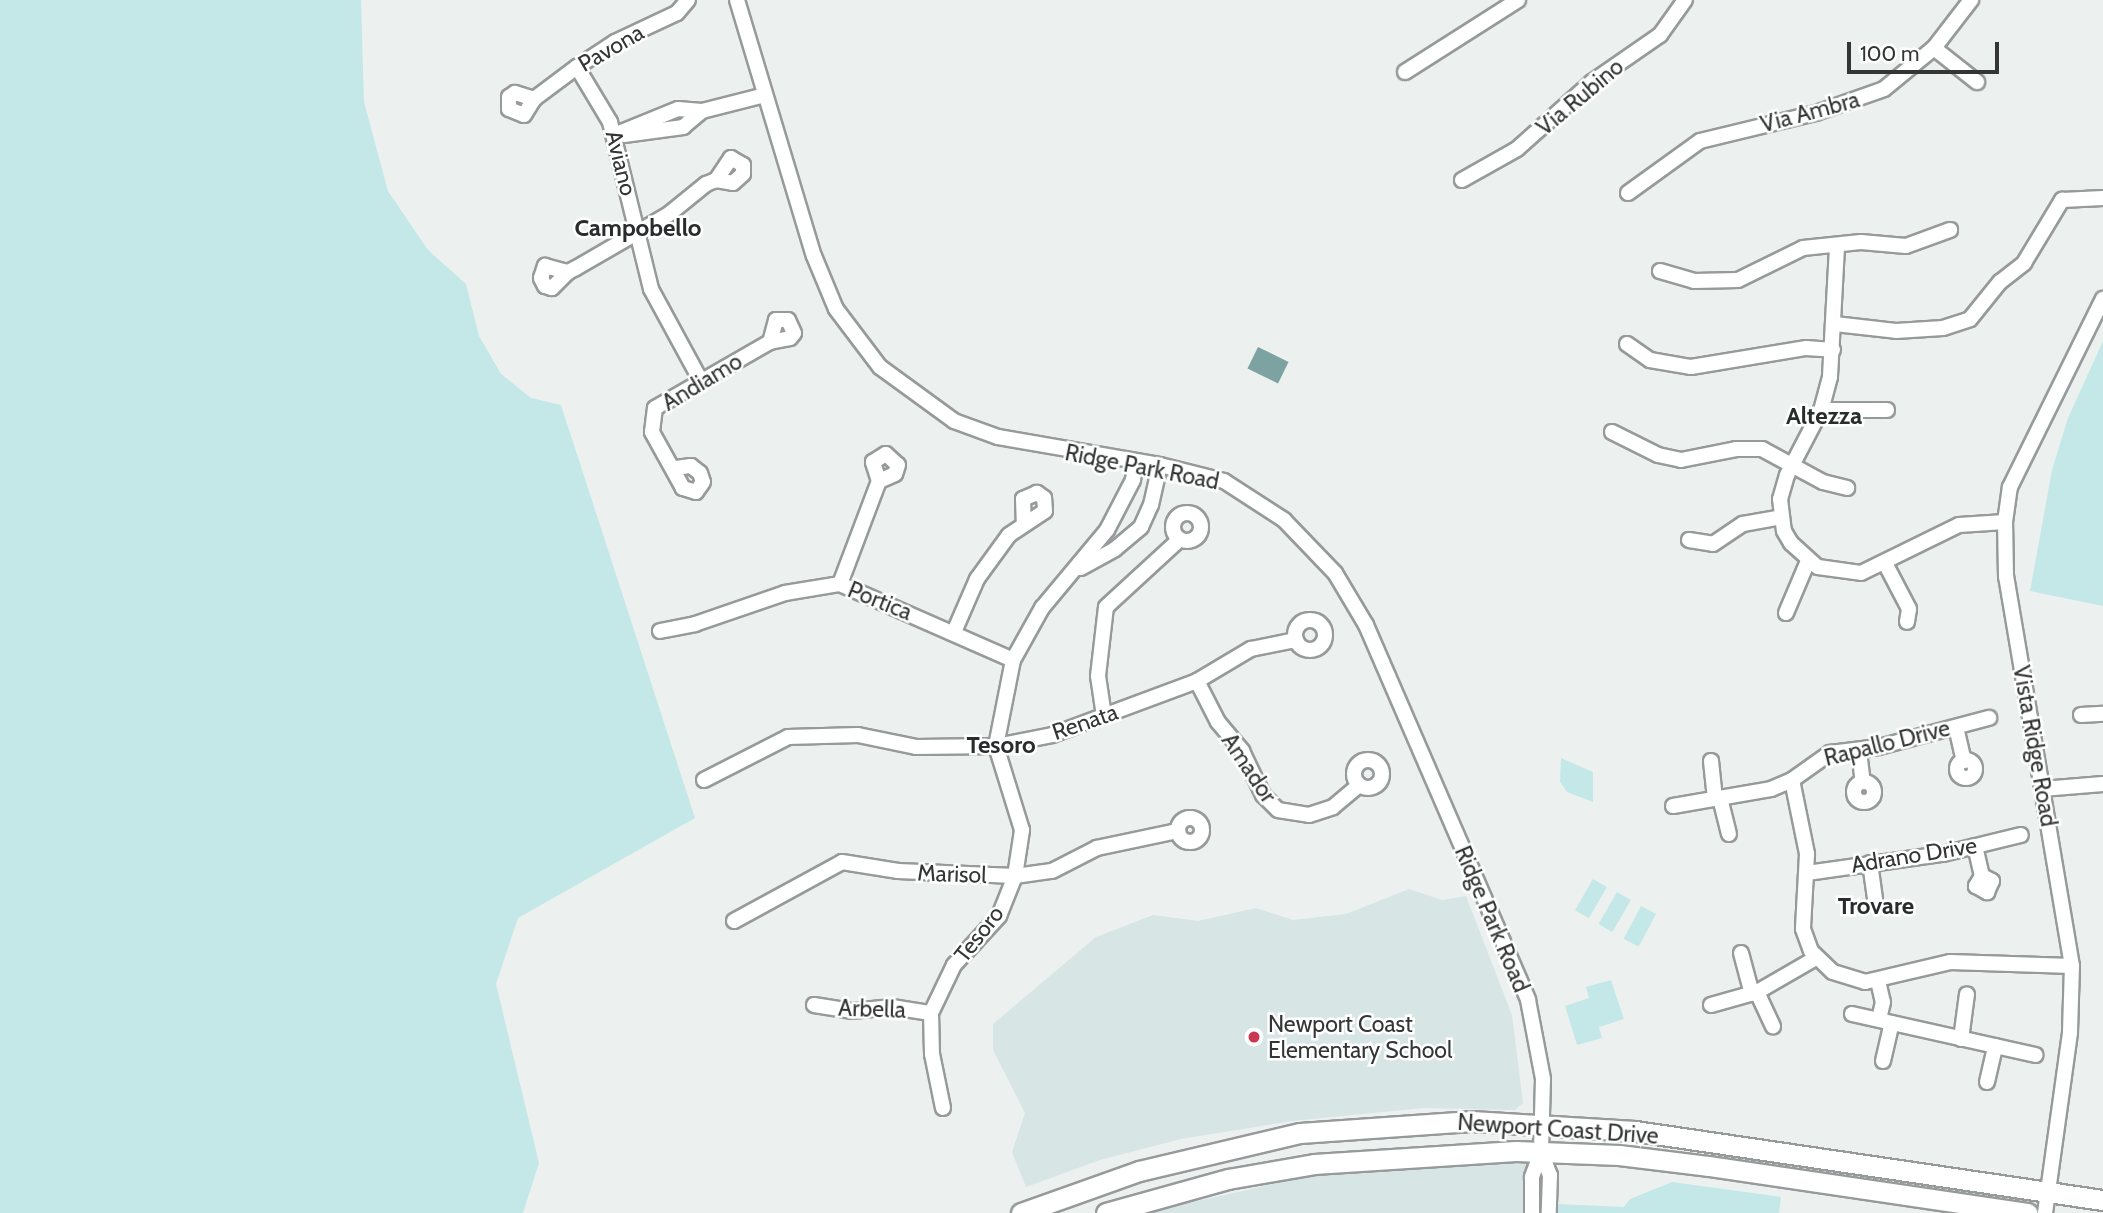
<!DOCTYPE html>
<style>
body{margin:0}
#map{position:relative;width:2103px;height:1213px;overflow:hidden;background:#ecf1f0;font-family:Cabin,sans-serif}
div>[style]{position:absolute}
[style*='--x']{left:calc(var(--x)*1px);top:calc(var(--y)*1px);width:calc(var(--w)*1px);rotate:calc(var(--a)*1deg)}
.built>*{inset:0;background:#d7e5e5}
.green>*{inset:0;background:#c4e8e7;transform-origin:0 0}
.water>*{inset:0;background:#7da2a2;transform-origin:0 0}
.roads{filter:drop-shadow(2px 0 #969a9a) drop-shadow(-2px 0 #969a9a) drop-shadow(0 2px #969a9a) drop-shadow(0 -2px #969a9a)}
.minor>*{height:14px;margin:-7px;padding:0 7px;transform-origin:7px;border-radius:7px;background:#fff}
.minor>.ring{margin:-7px;padding:0;box-sizing:content-box;background:none;border:14px solid #fff;border-radius:50%}
.major>*{height:19px;margin:-9.5px;padding:0 9.5px;transform-origin:9.5px;border-radius:9.5px;background:#fff}
.dots>*{width:19px;height:19px;translate:-50% -50%;box-sizing:border-box;border:4px solid #fff;border-radius:50%}
span{translate:-50% -50%;white-space:nowrap;text-align:center;line-height:1.15;-webkit-text-stroke:5px #fff;paint-order:stroke}
.street-label{font-size:23px;color:#343535}
.poi-label{font-size:23px;color:#343535}
.left{translate:0 -50%;text-align:left}
.neighbourhood-label{font-size:24px;color:#292c2c;font-weight:700}
.scale{position:absolute;left:1847px;top:42px;width:152px;height:32px;box-sizing:border-box;border:4px solid #343535;border-top:0;padding-left:9px;font-size:21px;line-height:24px;white-space:nowrap;color:#343535;-webkit-text-stroke:5px #fff;paint-order:stroke}
</style>
<div id="map">
<div class="built">
<i style="clip-path:polygon(1409px 889px,1442px 900px,1466px 896px,1512px 1015px,1523px 1103px,1515px 1110px,1424px 1108px,1292px 1121px,1181px 1139px,1100px 1160px,1026px 1187px,1012px 1152px,1025px 1113px,993px 1050px,993px 1024px,1096px 937px,1153px 915px,1198px 921px,1256px 908px,1293px 920px,1346px 914px)"></i>
<i style="clip-path:polygon(1397px 1156px,1530px 1163px,1528px 1213px,1145px 1213px)"></i>
</div>
<div class="green">
<i style="clip-path:polygon(0 0,361px 0,364px 102px,388px 191px,428px 250px,466px 284px,479px 336px,501px 374px,531px 398px,561px 405px,695px 818px,518px 918px,496px 984px,539px 1163px,523px 1213px,0 1213px)"></i>
<i style="clip-path:polygon(2103px 341px,2103px 606px,2030px 591px,2052px 470px,2068px 418px)"></i>
<i style="clip-path:polygon(1561px 758px,1593px 772px,1593px 802px,1567px 792px,1560px 782px)"></i>
<i style="left:1593px;top:879px;width:16px;height:36px;rotate:30deg"></i>
<i style="left:1617px;top:892px;width:16px;height:37px;rotate:30deg"></i>
<i style="left:1641px;top:906px;width:17px;height:37px;rotate:28deg"></i>
<i style="clip-path:polygon(1611px 980px,1624px 1019px,1599px 1027px,1602px 1038px,1577px 1045px,1565px 1006px,1589px 998px,1586px 987px)"></i>
<i style="clip-path:polygon(1672px 1182px,1781px 1197px,1779px 1213px,1558px 1213px,1558px 1204px,1624px 1207px,1630px 1199px)"></i>
</div>
<div class="water">
<i style="left:1258px;top:347px;width:34px;height:24px;rotate:26deg"></i>
</div>
<div class="roads">
<div class="minor">
<i style="--x:737;--y:0;--w:267;--a:73.3"></i>
<i style="--x:814;--y:256;--w:57;--a:67.5"></i>
<i style="--x:836;--y:309;--w:73;--a:52.8"></i>
<i style="--x:880;--y:367;--w:92;--a:36.1"></i>
<i style="--x:954;--y:421;--w:47;--a:20"></i>
<i style="--x:998;--y:437;--w:164;--a:9.8"></i>
<i style="--x:1160;--y:465;--w:66;--a:14"></i>
<i style="--x:1224;--y:481;--w:72;--a:33"></i>
<i style="--x:1284;--y:520;--w:74;--a:46.1"></i>
<i style="--x:1335;--y:573;--w:61;--a:59.2"></i>
<i style="--x:1366;--y:625;--w:408;--a:66.6"></i>
<i style="--x:1528;--y:1000;--w:80;--a:79.2"></i>
<i style="--x:1543;--y:1079;--w:73;--a:91.6"></i>
<i style="--x:1541;--y:1152;--w:27;--a:110"></i>
<i style="--x:1532;--y:1177;--w:36;--a:90"></i>
<i style="--x:1934;--y:48;--w:55;--a:38.3"></i>
<i style="--x:577;--y:67;--w:64;--a:59"></i>
<i style="--x:610;--y:122;--w:172;--a:76.2"></i>
<i style="--x:651;--y:289;--w:105;--a:61.5"></i>
<i style="--x:1405;--y:72;--w:134;--a:-32.5"></i>
<i style="--x:534;--y:99;--w:20;--a:-162"></i>
<i style="--x:515;--y:93;--w:7;--a:146"></i>
<i style="--x:509;--y:97;--w:12;--a:90"></i>
<i style="--x:509;--y:109;--w:16;--a:22"></i>
<i style="--x:524;--y:115;--w:19;--a:-58"></i>
<i style="--x:534;--y:99;--w:54;--a:-36.7"></i>
<i style="--x:577;--y:67;--w:45;--a:-33.3"></i>
<i style="--x:615;--y:42;--w:68;--a:-25.1"></i>
<i style="--x:677;--y:13;--w:17;--a:-50"></i>
<i style="--x:614;--y:135;--w:69;--a:-22.1"></i>
<i style="--x:678;--y:109;--w:24;--a:5"></i>
<i style="--x:702;--y:111;--w:65;--a:-14.3"></i>
<i style="--x:624;--y:135;--w:60;--a:-7.7"></i>
<i style="--x:683;--y:127;--w:25;--a:-40"></i>
<i style="--x:1462;--y:180;--w:63;--a:-29.4"></i>
<i style="--x:1517;--y:149;--w:101;--a:-41.8"></i>
<i style="--x:1592;--y:82;--w:83;--a:-34.7"></i>
<i style="--x:1660;--y:35;--w:43;--a:-54.5"></i>
<i style="--x:1628;--y:193;--w:89;--a:-35.8"></i>
<i style="--x:1700;--y:141;--w:119;--a:-13.6"></i>
<i style="--x:1816;--y:113;--w:72;--a:-19.4"></i>
<i style="--x:1884;--y:89;--w:65;--a:-39.4"></i>
<i style="--x:1934;--y:48;--w:61;--a:-52.4"></i>
<i style="--x:1837;--y:247;--w:130;--a:93.1"></i>
<i style="--x:1830;--y:377;--w:34;--a:105"></i>
<i style="--x:1821;--y:410;--w:73;--a:117.6"></i>
<i style="--x:1787;--y:475;--w:25;--a:106"></i>
<i style="--x:1780;--y:499;--w:32;--a:83"></i>
<i style="--x:1784;--y:531;--w:14;--a:60"></i>
<i style="--x:1791;--y:543;--w:36;--a:42"></i>
<i style="--x:1818;--y:567;--w:43;--a:7.9"></i>
<i style="--x:1861;--y:573;--w:109;--a:-26.1"></i>
<i style="--x:1959;--y:525;--w:46;--a:-3.7"></i>
<i style="--x:1660;--y:271;--w:35;--a:16"></i>
<i style="--x:1694;--y:281;--w:44;--a:-1.3"></i>
<i style="--x:1738;--y:280;--w:72;--a:-26.2"></i>
<i style="--x:1803;--y:248;--w:58;--a:-5.9"></i>
<i style="--x:1861;--y:242;--w:45;--a:5.1"></i>
<i style="--x:1906;--y:246;--w:47;--a:-20"></i>
<i style="--x:568;--y:272;--w:23;--a:135"></i>
<i style="--x:552;--y:288;--w:7;--a:-164"></i>
<i style="--x:545;--y:286;--w:9;--a:-117"></i>
<i style="--x:541;--y:278;--w:13;--a:-72"></i>
<i style="--x:545;--y:266;--w:24;--a:15"></i>
<i style="--x:568;--y:272;--w:9;--a:-27"></i>
<i style="--x:576;--y:268;--w:108;--a:-30.1"></i>
<i style="--x:669;--y:214;--w:48;--a:-39"></i>
<i style="--x:706;--y:184;--w:11;--a:-22"></i>
<i style="--x:716;--y:180;--w:17;--a:10"></i>
<i style="--x:733;--y:183;--w:13;--a:-42"></i>
<i style="--x:743;--y:174;--w:9;--a:-90"></i>
<i style="--x:743;--y:165;--w:14;--a:-150"></i>
<i style="--x:731;--y:158;--w:27;--a:124"></i>
<i style="--x:1835;--y:324;--w:61;--a:6.5"></i>
<i style="--x:1896;--y:331;--w:47;--a:-3.7"></i>
<i style="--x:1943;--y:328;--w:28;--a:-18"></i>
<i style="--x:1970;--y:319;--w:48;--a:-51"></i>
<i style="--x:2000;--y:282;--w:31;--a:-38"></i>
<i style="--x:2024;--y:263;--w:74;--a:-58.9"></i>
<i style="--x:2062;--y:200;--w:41;--a:-2.8"></i>
<i style="--x:1627;--y:344;--w:28;--a:35"></i>
<i style="--x:1650;--y:360;--w:42;--a:9.7"></i>
<i style="--x:1691;--y:367;--w:117;--a:-9.4"></i>
<i style="--x:1806;--y:348;--w:27;--a:4"></i>
<i style="--x:1821;--y:410;--w:66;--a:0"></i>
<i style="--x:1612;--y:432;--w:51;--a:26.6"></i>
<i style="--x:1658;--y:455;--w:24;--a:12"></i>
<i style="--x:1681;--y:460;--w:56;--a:-11.3"></i>
<i style="--x:1736;--y:449;--w:26;--a:0"></i>
<i style="--x:1762;--y:449;--w:69;--a:28.4"></i>
<i style="--x:1823;--y:482;--w:25;--a:14"></i>
<i style="--x:676;--y:468;--w:15;--a:-8"></i>
<i style="--x:691;--y:466;--w:11;--a:38"></i>
<i style="--x:700;--y:473;--w:9;--a:72"></i>
<i style="--x:703;--y:482;--w:12;--a:125"></i>
<i style="--x:696;--y:492;--w:14;--a:-163"></i>
<i style="--x:683;--y:488;--w:64;--a:-119"></i>
<i style="--x:652;--y:432;--w:24;--a:-83"></i>
<i style="--x:655;--y:408;--w:133;--a:-29.9"></i>
<i style="--x:770;--y:342;--w:20;--a:-11"></i>
<i style="--x:790;--y:338;--w:6;--a:-51"></i>
<i style="--x:794;--y:333;--w:14;--a:-115"></i>
<i style="--x:788;--y:320;--w:12;--a:180"></i>
<i style="--x:776;--y:320;--w:23;--a:105"></i>
<i class="ring" style="left:1173px;top:513px;width:14px;height:14px"></i>
<i style="--x:1689;--y:540;--w:24;--a:9"></i>
<i style="--x:1713;--y:544;--w:36;--a:-34"></i>
<i style="--x:1743;--y:524;--w:39;--a:-10"></i>
<i style="--x:1885;--y:563;--w:52;--a:62.4"></i>
<i style="--x:1909;--y:609;--w:13;--a:99"></i>
<i style="--x:1081;--y:568;--w:39;--a:-29"></i>
<i style="--x:1115;--y:549;--w:34;--a:-40"></i>
<i style="--x:1141;--y:527;--w:24;--a:-66"></i>
<i style="--x:1151;--y:505;--w:41;--a:-77.3"></i>
<i style="--x:840;--y:584;--w:110;--a:-69.3"></i>
<i style="--x:879;--y:481;--w:20;--a:-108"></i>
<i style="--x:873;--y:462;--w:15;--a:-32"></i>
<i style="--x:886;--y:454;--w:16;--a:43"></i>
<i style="--x:898;--y:465;--w:9;--a:108"></i>
<i style="--x:895;--y:474;--w:17;--a:156"></i>
<i style="--x:1786;--y:613;--w:56;--a:-67.1"></i>
<i class="ring" style="left:1295px;top:620px;width:16px;height:16px"></i>
<i style="--x:660;--y:631;--w:36;--a:-11"></i>
<i style="--x:695;--y:624;--w:95;--a:-19"></i>
<i style="--x:785;--y:593;--w:56;--a:-9.3"></i>
<i style="--x:840;--y:584;--w:189;--a:23.7"></i>
<i style="--x:954;--y:632;--w:58;--a:-66.5"></i>
<i style="--x:977;--y:579;--w:54;--a:-54"></i>
<i style="--x:1009;--y:535;--w:43;--a:-33.7"></i>
<i style="--x:1045;--y:511;--w:13;--a:-94"></i>
<i style="--x:1044;--y:498;--w:9;--a:-144"></i>
<i style="--x:1037;--y:493;--w:15;--a:157"></i>
<i style="--x:1023;--y:499;--w:24;--a:88"></i>
<i style="--x:1197;--y:681;--w:46;--a:62.9"></i>
<i style="--x:1218;--y:722;--w:38;--a:50"></i>
<i style="--x:1242;--y:751;--w:49;--a:64.5"></i>
<i style="--x:1263;--y:795;--w:21;--a:45"></i>
<i style="--x:1278;--y:810;--w:31;--a:9"></i>
<i style="--x:1309;--y:815;--w:25;--a:-18"></i>
<i style="--x:1333;--y:807;--w:34;--a:-40"></i>
<i style="--x:2081;--y:715;--w:22;--a:-3"></i>
<i style="--x:1104;--y:716;--w:40;--a:-98.5"></i>
<i style="--x:1098;--y:676;--w:69;--a:-83.4"></i>
<i style="--x:1106;--y:607;--w:100;--a:-42.6"></i>
<i style="--x:1956;--y:727;--w:35;--a:77"></i>
<i style="--x:1859;--y:751;--w:31;--a:83"></i>
<i class="ring" style="left:1354px;top:760px;width:14px;height:14px"></i>
<i class="ring" style="left:1957px;top:760px;width:4px;height:4px"></i>
<i style="--x:1711;--y:761;--w:38;--a:84"></i>
<i style="--x:704;--y:780;--w:94;--a:-27.1"></i>
<i style="--x:788;--y:737;--w:70;--a:-1.6"></i>
<i style="--x:858;--y:735;--w:59;--a:11.7"></i>
<i style="--x:916;--y:747;--w:80;--a:-0.7"></i>
<i style="--x:996;--y:746;--w:57;--a:-11.1"></i>
<i style="--x:1052;--y:735;--w:155;--a:-20.4"></i>
<i style="--x:1197;--y:681;--w:63;--a:-30.7"></i>
<i style="--x:1251;--y:649;--w:46;--a:-11.3"></i>
<i style="--x:1792;--y:780;--w:76;--a:78.5"></i>
<i style="--x:1807;--y:854;--w:75;--a:93.1"></i>
<i style="--x:1803;--y:929;--w:23;--a:70"></i>
<i style="--x:1811;--y:951;--w:30;--a:44"></i>
<i style="--x:1833;--y:972;--w:34;--a:17"></i>
<i style="--x:1865;--y:982;--w:87;--a:-13.2"></i>
<i style="--x:1950;--y:962;--w:122;--a:1.9"></i>
<i class="ring" style="left:1854px;top:782px;width:6px;height:6px"></i>
<i style="--x:2042;--y:789;--w:61;--a:-4.7"></i>
<i style="--x:1720;--y:798;--w:37;--a:76"></i>
<i style="--x:1673;--y:806;--w:99;--a:-9.8"></i>
<i style="--x:1771;--y:789;--w:23;--a:-23"></i>
<i style="--x:1792;--y:780;--w:47;--a:-35.4"></i>
<i style="--x:1830;--y:753;--w:49;--a:-7"></i>
<i style="--x:1879;--y:747;--w:114;--a:-14.8"></i>
<i class="ring" style="left:1178px;top:818px;width:10px;height:10px"></i>
<i style="--x:1975;--y:846;--w:31;--a:77"></i>
<i style="--x:1982;--y:876;--w:12;--a:121"></i>
<i style="--x:1976;--y:886;--w:13;--a:29"></i>
<i style="--x:1987;--y:892;--w:12;--a:-66"></i>
<i style="--x:1992;--y:881;--w:11;--a:-153"></i>
<i style="--x:1870;--y:863;--w:37;--a:82"></i>
<i style="--x:1807;--y:873;--w:137;--a:-8"></i>
<i style="--x:1943;--y:854;--w:80;--a:-13.7"></i>
<i style="--x:734;--y:921;--w:123;--a:-28.6"></i>
<i style="--x:842;--y:862;--w:57;--a:9.1"></i>
<i style="--x:898;--y:871;--w:117;--a:2.4"></i>
<i style="--x:1015;--y:876;--w:37;--a:-8"></i>
<i style="--x:1052;--y:871;--w:51;--a:-27.1"></i>
<i style="--x:1097;--y:848;--w:83;--a:-11.9"></i>
<i style="--x:1741;--y:953;--w:42;--a:75"></i>
<i style="--x:1878;--y:981;--w:22;--a:77"></i>
<i style="--x:1883;--y:1002;--w:18;--a:103"></i>
<i style="--x:1757;--y:992;--w:38;--a:65"></i>
<i style="--x:814;--y:1005;--w:39;--a:9"></i>
<i style="--x:853;--y:1011;--w:39;--a:-6"></i>
<i style="--x:892;--y:1007;--w:39;--a:9"></i>
<i style="--x:1711;--y:1005;--w:48;--a:-15.8"></i>
<i style="--x:1757;--y:992;--w:68;--a:-30"></i>
<i style="--x:1852;--y:1014;--w:188;--a:12.6"></i>
<i style="--x:1961;--y:1039;--w:45;--a:-82.4"></i>
<i style="--x:1883;--y:1061;--w:39;--a:-77"></i>
<i style="--x:1987;--y:1082;--w:37;--a:-77"></i>
<i style="--x:943;--y:1108;--w:55;--a:-101.5"></i>
<i style="--x:932;--y:1054;--w:41;--a:-91.4"></i>
<i style="--x:931;--y:1013;--w:53;--a:-64.4"></i>
<i style="--x:954;--y:965;--w:67;--a:-47.4"></i>
<i style="--x:999;--y:916;--w:43;--a:-68.2"></i>
<i style="--x:1015;--y:876;--w:47;--a:-81.3"></i>
<i style="--x:1022;--y:830;--w:88;--a:-107.2"></i>
<i style="--x:996;--y:746;--w:88;--a:-78.8"></i>
<i style="--x:1013;--y:660;--w:60;--a:-60.9"></i>
<i style="--x:1042;--y:608;--w:102;--a:-50.2"></i>
<i style="--x:1107;--y:530;--w:56;--a:-62.5"></i>
<i style="--x:1133;--y:480;--w:18;--a:-81"></i>
<i style="--x:1541;--y:1152;--w:25;--a:69"></i>
<i style="--x:1550;--y:1175;--w:38;--a:92"></i>
<i style="--x:2045;--y:1213;--w:183;--a:-82.1"></i>
<i style="--x:2070;--y:1032;--w:66;--a:-88.3"></i>
<i style="--x:2072;--y:966;--w:395;--a:-99.6"></i>
<i style="--x:2006;--y:577;--w:55;--a:-91"></i>
<i style="--x:2005;--y:522;--w:35;--a:-82"></i>
<i style="--x:2010;--y:487;--w:210;--a:-63.7"></i>
</div>
<div class="major">
<i style="--x:1021;--y:1213;--w:125;--a:-19.6"></i>
<i style="--x:1139;--y:1171;--w:165;--a:-13.3"></i>
<i style="--x:1300;--y:1133;--w:172;--a:-4"></i>
<i style="--x:1472;--y:1121;--w:163;--a:3.5"></i>
<i style="--x:1635;--y:1131;--w:473;--a:8.4"></i>
<i style="--x:1106;--y:1213;--w:127;--a:-15.6"></i>
<i style="--x:1228;--y:1179;--w:87;--a:-9.9"></i>
<i style="--x:1314;--y:1164;--w:202;--a:-3.7"></i>
<i style="--x:1516;--y:1151;--w:103;--a:2.2"></i>
<i style="--x:1619;--y:1155;--w:91;--a:7"></i>
<i style="--x:1709;--y:1166;--w:322;--a:8.4"></i>
</div>
</div>
<div class="dots">
<i style="left:1254px;top:1037px;background:#c83851"></i>
</div>
<div class="street-label">
<span style="left:611px;top:48px;rotate:-30deg">Pavona</span>
<span style="left:1580px;top:97px;rotate:-40deg">Via Rubino</span>
<span style="left:1810px;top:112px;rotate:-15deg">Via Ambra</span>
<span style="left:621px;top:163px;rotate:76deg">Aviano</span>
<span style="left:702px;top:382px;rotate:-31deg">Andiamo</span>
<span style="left:1142px;top:467px;rotate:11deg">Ridge Park Road</span>
<span style="left:880px;top:601px;rotate:22deg">Portica</span>
<span style="left:1085px;top:722px;rotate:-19deg">Renata</span>
<span style="left:1887px;top:743px;rotate:-14deg">Rapallo Drive</span>
<span style="left:2035px;top:746px;rotate:80deg">Vista Ridge Road</span>
<span style="left:1249px;top:768px;rotate:56deg">Amador</span>
<span style="left:1914px;top:855px;rotate:-9deg">Adrano Drive</span>
<span style="left:952px;top:874px;rotate:2deg">Marisol</span>
<span style="left:1492px;top:919px;rotate:67deg">Ridge Park Road</span>
<span style="left:979px;top:934px;rotate:-52deg">Tesoro</span>
<span style="left:872px;top:1009px;rotate:2deg">Arbella</span>
<span style="left:1558px;top:1129px;rotate:4deg">Newport Coast Drive</span>
</div>
<div class="poi-label">
<span class="left" style="left:1268px;top:1037px">Newport Coast<br>Elementary School</span>
</div>
<div class="neighbourhood-label">
<span style="left:638px;top:228px">Campobello</span>
<span style="left:1824px;top:416px">Altezza</span>
<span style="left:1001px;top:745px">Tesoro</span>
<span style="left:1876px;top:906px">Trovare</span>
</div>
<div class="scale">100 m</div>
</div>
